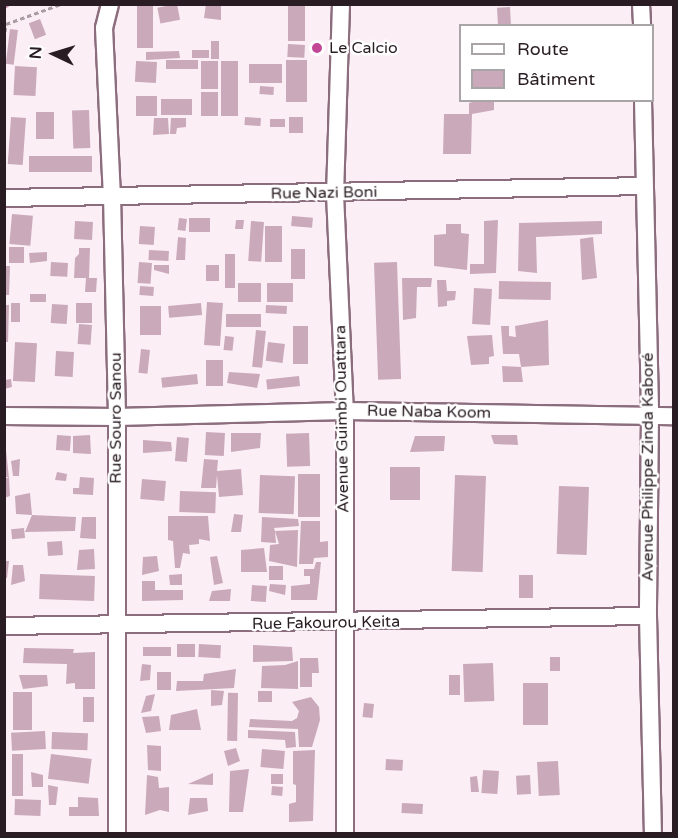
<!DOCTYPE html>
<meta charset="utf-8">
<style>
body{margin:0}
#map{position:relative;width:678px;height:838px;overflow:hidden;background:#fceef5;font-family:"Varela Round",sans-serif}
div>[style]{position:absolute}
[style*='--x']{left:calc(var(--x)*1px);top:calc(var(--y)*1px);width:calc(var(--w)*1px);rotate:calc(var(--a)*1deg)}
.stream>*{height:4.5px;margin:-2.25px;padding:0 2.25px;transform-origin:2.25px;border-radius:2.25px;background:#c086a7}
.building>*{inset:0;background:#caa9bb;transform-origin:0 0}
.path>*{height:3px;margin-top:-1.5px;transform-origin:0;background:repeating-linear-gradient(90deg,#a99ca3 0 4.5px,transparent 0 7.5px)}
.roads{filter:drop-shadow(2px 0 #8b6d7d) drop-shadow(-2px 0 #8b6d7d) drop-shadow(0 2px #8b6d7d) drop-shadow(0 -2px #8b6d7d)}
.minor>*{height:16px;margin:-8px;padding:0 8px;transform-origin:8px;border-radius:8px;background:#fff}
.dots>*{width:16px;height:16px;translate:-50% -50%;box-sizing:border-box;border:3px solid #fff;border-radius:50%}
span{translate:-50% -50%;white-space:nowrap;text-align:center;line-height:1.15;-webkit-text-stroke:5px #fff;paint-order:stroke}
.poi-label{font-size:16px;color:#291d23}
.left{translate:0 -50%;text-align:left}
.street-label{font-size:16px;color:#291d23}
.frame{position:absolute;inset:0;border:6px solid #291d23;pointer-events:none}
.legend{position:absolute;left:459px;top:24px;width:195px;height:78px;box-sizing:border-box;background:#fff;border:2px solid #a9a5a7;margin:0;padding:8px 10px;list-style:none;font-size:18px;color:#291d23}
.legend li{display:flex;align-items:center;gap:12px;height:30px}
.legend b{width:30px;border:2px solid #a9a5a7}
.north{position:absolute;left:24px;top:24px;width:60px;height:60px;-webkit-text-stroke:4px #fff;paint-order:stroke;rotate:274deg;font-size:16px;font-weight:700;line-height:24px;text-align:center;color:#291d23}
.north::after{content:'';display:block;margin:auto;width:21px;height:27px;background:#291d23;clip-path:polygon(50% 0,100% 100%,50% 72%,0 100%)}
</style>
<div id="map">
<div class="stream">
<i style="--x:4;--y:6;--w:4;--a:-34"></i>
</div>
<div class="building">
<i style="left:177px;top:4px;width:16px;height:20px;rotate:79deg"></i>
<i style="clip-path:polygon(206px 4px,221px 4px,221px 20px,204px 18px)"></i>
<i style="left:288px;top:4px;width:17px;height:37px"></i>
<i style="left:137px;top:6px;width:16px;height:42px"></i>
<i style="left:510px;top:7px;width:19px;height:13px;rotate:87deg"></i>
<i style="left:40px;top:19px;width:17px;height:12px;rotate:69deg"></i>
<i style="left:10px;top:29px;width:8px;height:35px;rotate:7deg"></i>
<i style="left:211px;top:41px;width:8px;height:18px"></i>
<i style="left:288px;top:44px;width:17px;height:13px;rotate:3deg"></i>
<i style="left:192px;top:50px;width:17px;height:8px"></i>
<i style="clip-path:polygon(179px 51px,180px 58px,146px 60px,146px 52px)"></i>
<i style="left:198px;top:60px;width:9px;height:32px;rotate:90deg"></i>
<i style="left:286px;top:60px;width:21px;height:42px"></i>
<i style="left:201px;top:61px;width:17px;height:28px"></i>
<i style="left:221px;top:61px;width:17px;height:55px"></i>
<i style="left:157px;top:62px;width:21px;height:21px;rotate:93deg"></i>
<i style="left:249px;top:64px;width:33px;height:19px"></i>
<i style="left:15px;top:66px;width:22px;height:29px;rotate:3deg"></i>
<i style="left:260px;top:86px;width:14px;height:8px;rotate:4deg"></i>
<i style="left:201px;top:92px;width:17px;height:24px"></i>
<i style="left:157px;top:96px;width:20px;height:21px;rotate:90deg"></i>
<i style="left:161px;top:99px;width:31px;height:16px"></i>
<i style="clip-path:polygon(479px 100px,494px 100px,494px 110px,472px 114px,471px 154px,443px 154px,444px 114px,469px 114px,469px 103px)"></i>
<i style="left:89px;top:110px;width:38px;height:17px;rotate:88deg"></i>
<i style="left:36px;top:112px;width:18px;height:27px"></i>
<i style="left:11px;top:117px;width:15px;height:47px;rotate:4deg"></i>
<i style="left:245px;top:117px;width:16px;height:8px;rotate:4deg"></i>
<i style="left:289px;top:117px;width:14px;height:16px"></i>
<i style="clip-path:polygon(154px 118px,168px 118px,169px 134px,153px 135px)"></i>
<i style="clip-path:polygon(171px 118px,186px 118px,186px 127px,177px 128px,176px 134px,170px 134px)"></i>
<i style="left:270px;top:119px;width:15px;height:8px"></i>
<i style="left:92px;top:156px;width:16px;height:63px;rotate:90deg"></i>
<i style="left:12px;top:214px;width:21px;height:30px;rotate:5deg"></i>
<i style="left:292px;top:216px;width:21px;height:10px;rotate:5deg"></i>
<i style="left:179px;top:218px;width:8px;height:12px;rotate:7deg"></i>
<i style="left:189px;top:218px;width:21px;height:14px"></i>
<i style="clip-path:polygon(236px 220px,244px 220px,243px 229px,235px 229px)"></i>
<i style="clip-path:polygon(498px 220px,496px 273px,470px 274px,470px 264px,484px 264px,484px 221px)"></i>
<i style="left:75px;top:221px;width:18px;height:18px;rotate:3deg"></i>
<i style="left:251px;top:221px;width:13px;height:40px;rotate:4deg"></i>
<i style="clip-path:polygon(602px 221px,602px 234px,536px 237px,537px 273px,518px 271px,519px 223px)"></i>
<i style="clip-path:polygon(446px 224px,461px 224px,461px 233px,469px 234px,467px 270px,434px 266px,434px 235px,446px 234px)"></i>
<i style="left:140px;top:226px;width:15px;height:18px;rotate:4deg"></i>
<i style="left:265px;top:226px;width:17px;height:36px"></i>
<i style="clip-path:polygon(178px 237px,186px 238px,185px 260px,176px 260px)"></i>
<i style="clip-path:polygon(593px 237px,597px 278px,582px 280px,580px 239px)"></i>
<i style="left:9px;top:247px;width:15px;height:16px"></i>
<i style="clip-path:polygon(79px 248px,90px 248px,89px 278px,97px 278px,96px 292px,85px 292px,86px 278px,74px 278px,75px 258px,79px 254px)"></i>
<i style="left:291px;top:249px;width:14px;height:30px"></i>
<i style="left:149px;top:250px;width:20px;height:10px;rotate:3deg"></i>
<i style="clip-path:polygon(47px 252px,47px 261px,30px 263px,29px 253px)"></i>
<i style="left:225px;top:254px;width:10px;height:34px"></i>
<i style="left:51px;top:262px;width:17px;height:14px;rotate:3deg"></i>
<i style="left:139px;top:262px;width:13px;height:21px;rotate:4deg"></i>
<i style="left:397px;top:262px;width:117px;height:23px;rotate:88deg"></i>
<i style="clip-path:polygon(154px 265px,169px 265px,169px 274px,154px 270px)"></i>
<i style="left:206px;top:265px;width:13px;height:16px"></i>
<i style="clip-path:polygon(4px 266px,10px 266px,9px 295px,4px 295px)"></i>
<i style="clip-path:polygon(402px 278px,432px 278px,431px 287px,417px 287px,416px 318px,403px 320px)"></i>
<i style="clip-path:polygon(437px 280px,446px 280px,447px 291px,456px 291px,455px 300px,447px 301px,447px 306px,438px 307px)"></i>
<i style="left:499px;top:281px;width:52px;height:18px;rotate:1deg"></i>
<i style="left:238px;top:283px;width:23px;height:19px"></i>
<i style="left:267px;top:283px;width:26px;height:19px"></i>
<i style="left:140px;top:286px;width:14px;height:9px;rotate:4deg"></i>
<i style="left:474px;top:288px;width:18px;height:36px;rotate:3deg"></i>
<i style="left:30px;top:294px;width:16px;height:8px"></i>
<i style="left:207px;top:302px;width:16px;height:43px;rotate:4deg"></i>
<i style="left:11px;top:303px;width:9px;height:19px"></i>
<i style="left:76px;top:303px;width:16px;height:20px"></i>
<i style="left:201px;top:303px;width:12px;height:33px;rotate:85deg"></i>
<i style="left:52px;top:304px;width:16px;height:19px;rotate:4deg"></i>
<i style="clip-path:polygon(4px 305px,9px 305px,8px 342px,4px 342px)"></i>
<i style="left:266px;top:305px;width:21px;height:8px;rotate:3deg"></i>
<i style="left:140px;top:306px;width:21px;height:29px"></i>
<i style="left:226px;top:314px;width:35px;height:13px"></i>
<i style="clip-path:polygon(548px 320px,549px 365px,521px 367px,519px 354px,503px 354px,501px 326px,509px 326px,509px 336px,516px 337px,515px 326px)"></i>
<i style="left:79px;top:324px;width:13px;height:20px;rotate:4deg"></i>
<i style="left:293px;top:326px;width:15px;height:38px"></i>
<i style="left:256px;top:330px;width:10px;height:37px;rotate:6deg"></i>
<i style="clip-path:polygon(492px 335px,494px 356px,489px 357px,489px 364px,471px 365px,467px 336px)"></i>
<i style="left:225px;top:336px;width:9px;height:14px;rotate:6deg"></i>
<i style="left:15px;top:342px;width:22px;height:39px;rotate:3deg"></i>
<i style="left:268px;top:342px;width:17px;height:19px;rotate:7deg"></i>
<i style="left:141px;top:349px;width:9px;height:24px;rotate:6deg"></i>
<i style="left:56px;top:351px;width:18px;height:25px;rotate:3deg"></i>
<i style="left:206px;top:360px;width:17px;height:26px"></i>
<i style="clip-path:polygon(502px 366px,521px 367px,523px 382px,503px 382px)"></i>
<i style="clip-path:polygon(229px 372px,260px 374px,257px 388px,227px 383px)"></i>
<i style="left:197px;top:374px;width:10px;height:36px;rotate:84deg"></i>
<i style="left:299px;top:376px;width:10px;height:33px;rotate:84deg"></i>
<i style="clip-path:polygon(11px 379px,12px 387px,4px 389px,4px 380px)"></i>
<i style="left:206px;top:432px;width:19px;height:23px;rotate:3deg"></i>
<i style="clip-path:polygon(231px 433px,261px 433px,260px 448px,231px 452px)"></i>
<i style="left:309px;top:433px;width:33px;height:23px;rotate:88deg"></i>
<i style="left:57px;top:435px;width:14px;height:15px;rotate:4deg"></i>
<i style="clip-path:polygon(90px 435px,91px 454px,73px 453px,73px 436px)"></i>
<i style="clip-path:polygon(491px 435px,517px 435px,518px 445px,494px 444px)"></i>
<i style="clip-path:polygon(415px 436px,445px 436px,444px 451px,410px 452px)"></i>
<i style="left:177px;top:437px;width:12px;height:24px;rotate:5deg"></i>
<i style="clip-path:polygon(143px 440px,171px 442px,172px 451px,143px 453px)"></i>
<i style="clip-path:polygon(4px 450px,6px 450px,9px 478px,4px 476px)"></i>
<i style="clip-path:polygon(20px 459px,19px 476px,13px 476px,11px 461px)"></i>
<i style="clip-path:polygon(204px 459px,218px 460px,217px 471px,241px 469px,243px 495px,219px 497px,217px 475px,216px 488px,201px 488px)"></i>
<i style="left:390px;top:467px;width:30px;height:33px"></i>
<i style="clip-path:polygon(57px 472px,67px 474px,66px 481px,55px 480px)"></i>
<i style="left:298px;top:474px;width:22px;height:43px"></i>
<i style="left:260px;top:475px;width:35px;height:38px;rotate:2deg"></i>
<i style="left:455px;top:475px;width:31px;height:96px;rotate:2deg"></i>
<i style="clip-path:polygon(80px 477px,94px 478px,93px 495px,73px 494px,73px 488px,79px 488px)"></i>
<i style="clip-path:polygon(4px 478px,9px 478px,10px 496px,4px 498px)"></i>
<i style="left:142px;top:479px;width:24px;height:20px;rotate:5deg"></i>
<i style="left:559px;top:486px;width:30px;height:68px;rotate:2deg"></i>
<i style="left:180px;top:491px;width:36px;height:21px;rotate:2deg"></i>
<i style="clip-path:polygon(30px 493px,32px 515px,76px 517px,75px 531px,25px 532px,32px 515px,16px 514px,15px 496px)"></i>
<i style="clip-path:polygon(234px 514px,243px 515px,241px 532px,231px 532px)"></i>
<i style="clip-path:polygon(168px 516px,208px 516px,210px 541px,199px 539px,199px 544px,189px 545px,190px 554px,183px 553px,180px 568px,175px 568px,173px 541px,168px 540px)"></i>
<i style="clip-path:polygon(82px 517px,96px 517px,96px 539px,80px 538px)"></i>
<i style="clip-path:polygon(262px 517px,298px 519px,299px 526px,274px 528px,275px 531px,298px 530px,297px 567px,269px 561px,270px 545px,279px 544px,275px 531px,276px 543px,261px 542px)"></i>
<i style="clip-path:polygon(301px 521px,320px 521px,320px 542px,328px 541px,328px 557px,314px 558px,313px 564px,299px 564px)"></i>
<i style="left:24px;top:528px;width:10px;height:13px;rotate:84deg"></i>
<i style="left:62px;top:541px;width:14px;height:15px;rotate:86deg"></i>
<i style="clip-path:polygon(264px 548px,267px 572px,241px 572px,241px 550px)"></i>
<i style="clip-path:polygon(94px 549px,95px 569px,77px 570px,79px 550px)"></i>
<i style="clip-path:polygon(157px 556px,159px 571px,142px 575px,143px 557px)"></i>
<i style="clip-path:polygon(217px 556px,223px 583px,214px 585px,210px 557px)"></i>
<i style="clip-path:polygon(4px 561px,9px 561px,7px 578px,4px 578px)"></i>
<i style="clip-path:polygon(316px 562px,321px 562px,317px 600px,291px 600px,291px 586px,310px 584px,310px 576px,304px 576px,304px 569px,314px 569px)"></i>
<i style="clip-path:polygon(13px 565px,23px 565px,25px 581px,11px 585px)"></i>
<i style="left:269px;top:566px;width:14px;height:14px"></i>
<i style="left:40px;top:574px;width:55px;height:25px;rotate:2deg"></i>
<i style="clip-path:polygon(182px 574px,182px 585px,170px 585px,169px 575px)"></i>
<i style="left:533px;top:575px;width:23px;height:14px;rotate:90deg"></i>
<i style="clip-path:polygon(142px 581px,155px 581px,155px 590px,183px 590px,183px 600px,142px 601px)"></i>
<i style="clip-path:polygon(270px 584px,286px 585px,285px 595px,269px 591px)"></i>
<i style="left:252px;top:585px;width:15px;height:16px;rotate:4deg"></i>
<i style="clip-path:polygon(231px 589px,230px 601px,209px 601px,212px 591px)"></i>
<i style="left:177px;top:644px;width:18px;height:13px"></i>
<i style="left:199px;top:644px;width:22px;height:13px;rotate:3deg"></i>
<i style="clip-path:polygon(253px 645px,292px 647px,293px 661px,253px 662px)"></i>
<i style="left:143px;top:647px;width:28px;height:9px"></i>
<i style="clip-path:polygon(24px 648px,74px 649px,73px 653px,95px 652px,95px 689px,75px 689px,75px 683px,66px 684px,67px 664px,23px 663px)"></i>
<i style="left:560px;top:657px;width:14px;height:10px;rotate:90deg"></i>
<i style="clip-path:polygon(300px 658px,318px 658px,319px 673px,312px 673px,312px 687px,300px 687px)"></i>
<i style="clip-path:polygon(298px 661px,298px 689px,261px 688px,262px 666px,285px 665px)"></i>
<i style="left:493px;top:663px;width:38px;height:30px;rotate:88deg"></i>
<i style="clip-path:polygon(142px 664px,151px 665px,150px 680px,140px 681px)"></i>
<i style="clip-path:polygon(236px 669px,234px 688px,176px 691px,177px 681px,203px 681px,204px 674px)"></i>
<i style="left:157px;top:672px;width:14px;height:18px"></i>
<i style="clip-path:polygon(19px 675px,47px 675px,48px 686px,23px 689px)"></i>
<i style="left:449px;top:675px;width:11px;height:20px"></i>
<i style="left:523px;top:683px;width:25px;height:42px"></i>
<i style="clip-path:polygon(211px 690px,224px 691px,222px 705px,211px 706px)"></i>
<i style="left:258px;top:691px;width:14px;height:11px"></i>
<i style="left:32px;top:692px;width:38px;height:19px;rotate:90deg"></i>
<i style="left:238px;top:693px;width:48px;height:10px;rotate:91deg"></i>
<i style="clip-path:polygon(155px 694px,151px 711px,141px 713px,146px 696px)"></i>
<i style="left:83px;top:697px;width:11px;height:25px"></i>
<i style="clip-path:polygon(311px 697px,319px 707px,320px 720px,312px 747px,299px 747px,298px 729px,249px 727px,250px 719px,292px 721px,297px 718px,299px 711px,292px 702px)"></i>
<i style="left:364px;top:703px;width:10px;height:14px;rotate:6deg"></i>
<i style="clip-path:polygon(197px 709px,201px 730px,169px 730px,171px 715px)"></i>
<i style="clip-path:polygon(159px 716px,161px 731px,146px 733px,142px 717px)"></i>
<i style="clip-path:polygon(248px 730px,295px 732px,296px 747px,286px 748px,285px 740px,248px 738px)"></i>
<i style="left:45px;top:731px;width:18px;height:34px;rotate:87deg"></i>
<i style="left:52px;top:732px;width:36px;height:17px;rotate:2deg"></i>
<i style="clip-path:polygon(147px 745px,161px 746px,161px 771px,148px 770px)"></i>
<i style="clip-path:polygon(236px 748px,240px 761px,228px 766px,224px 751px)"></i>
<i style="left:262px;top:749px;width:23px;height:18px;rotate:5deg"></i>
<i style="clip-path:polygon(315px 750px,313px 821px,289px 822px,289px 804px,296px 802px,296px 785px,293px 784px,293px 751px)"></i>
<i style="left:12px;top:754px;width:11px;height:42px"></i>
<i style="left:51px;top:754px;width:41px;height:25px;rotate:7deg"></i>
<i style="left:386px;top:759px;width:17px;height:11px;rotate:3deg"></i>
<i style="left:558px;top:761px;width:34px;height:21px;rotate:87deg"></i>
<i style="clip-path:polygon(249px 769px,243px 812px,229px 812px,230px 771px)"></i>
<i style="left:483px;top:770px;width:16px;height:23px;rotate:4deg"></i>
<i style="clip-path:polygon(31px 772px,43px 775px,43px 787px,32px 787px)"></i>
<i style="clip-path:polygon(213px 773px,213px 785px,188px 784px)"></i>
<i style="left:271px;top:774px;width:12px;height:10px"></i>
<i style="clip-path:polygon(147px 775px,158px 777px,159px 788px,169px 787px,169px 812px,160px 810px,145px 815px)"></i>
<i style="left:530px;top:775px;width:19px;height:14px;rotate:87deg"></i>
<i style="clip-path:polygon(477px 776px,479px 792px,471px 792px,470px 777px)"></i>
<i style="clip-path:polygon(48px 785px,58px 787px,56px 805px,49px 805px)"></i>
<i style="left:272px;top:786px;width:11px;height:9px;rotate:5deg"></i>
<i style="clip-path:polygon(78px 797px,98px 798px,99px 816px,69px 816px,69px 807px,78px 807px)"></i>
<i style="clip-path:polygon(190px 798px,207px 798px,208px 811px,188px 815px)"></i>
<i style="left:15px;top:799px;width:26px;height:16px;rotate:2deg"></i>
<i style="left:402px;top:803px;width:21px;height:10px;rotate:3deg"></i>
</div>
<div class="path">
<i style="--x:4;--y:39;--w:15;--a:-82"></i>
<i style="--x:6;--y:24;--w:59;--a:-20"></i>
</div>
<div class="roads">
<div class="minor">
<i style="--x:110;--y:4;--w:25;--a:104"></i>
<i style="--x:104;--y:28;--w:167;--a:87.3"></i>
<i style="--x:112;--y:195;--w:222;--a:88.7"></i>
<i style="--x:117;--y:417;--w:417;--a:90"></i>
<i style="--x:341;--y:4;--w:190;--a:91.8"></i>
<i style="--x:335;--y:194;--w:217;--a:87.4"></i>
<i style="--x:345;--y:411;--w:423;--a:90"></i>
<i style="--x:641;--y:4;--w:22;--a:87"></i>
<i style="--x:643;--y:100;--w:316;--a:88.7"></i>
<i style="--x:650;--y:416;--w:200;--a:90.6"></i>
<i style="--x:648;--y:616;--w:218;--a:88.7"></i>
<i style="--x:4;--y:198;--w:640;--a:-1.07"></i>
<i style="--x:4;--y:416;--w:113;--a:0.5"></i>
<i style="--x:117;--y:417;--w:228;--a:-1.5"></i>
<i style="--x:345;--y:411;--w:329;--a:0.9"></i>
<i style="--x:4;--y:626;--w:644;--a:-0.89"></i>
</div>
</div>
<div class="dots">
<i style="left:317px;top:48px;background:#c34797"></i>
</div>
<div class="poi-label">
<span class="left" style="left:329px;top:48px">Le Calcio</span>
</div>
<div class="street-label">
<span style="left:324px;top:193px;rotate:-1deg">Rue Nazi Boni</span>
<span style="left:429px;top:412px;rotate:1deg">Rue Naba Koom</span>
<span style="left:116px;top:418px;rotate:-90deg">Rue Souro Sanou</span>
<span style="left:342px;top:419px;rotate:-91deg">Avenue Guimbi Ouattara</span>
<span style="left:648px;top:467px;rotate:-90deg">Avenue Philippe Zinda Kaboré</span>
<span style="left:326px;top:623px;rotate:-1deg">Rue Fakourou Keita</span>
</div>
<div class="frame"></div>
<ul class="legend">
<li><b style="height:8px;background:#fff"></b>Route</li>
<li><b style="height:16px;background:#caa9bb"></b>Bâtiment</li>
</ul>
<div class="north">N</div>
</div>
